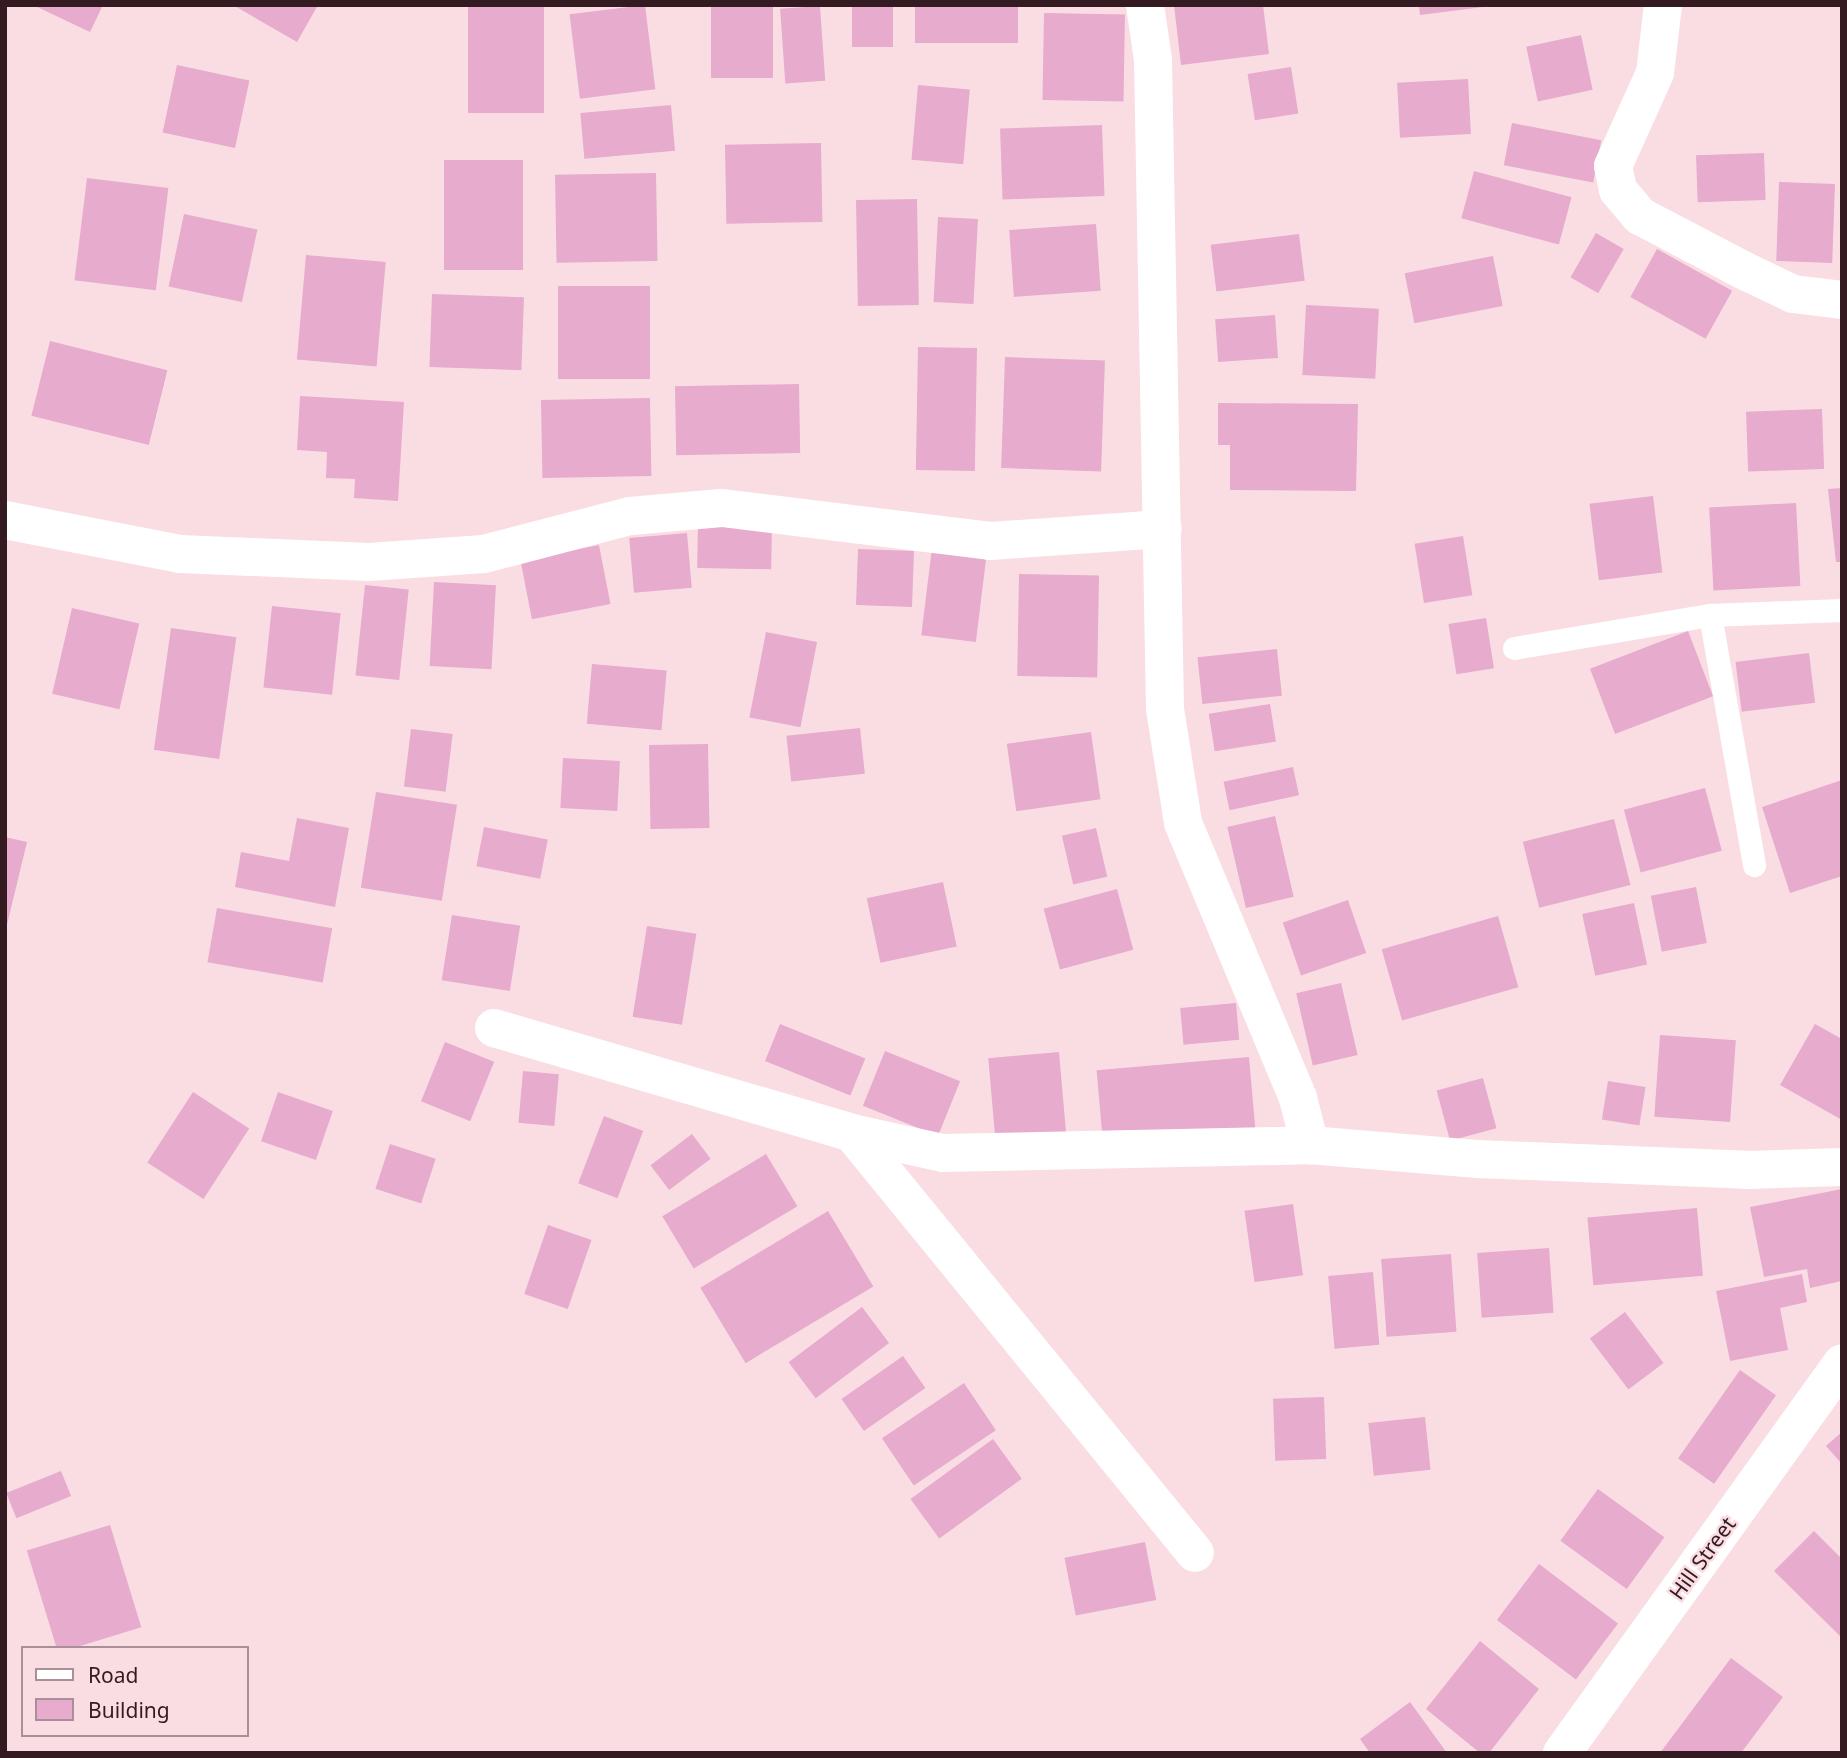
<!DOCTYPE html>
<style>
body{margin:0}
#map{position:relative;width:1847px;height:1758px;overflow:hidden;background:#fadde3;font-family:"Noto Sans",sans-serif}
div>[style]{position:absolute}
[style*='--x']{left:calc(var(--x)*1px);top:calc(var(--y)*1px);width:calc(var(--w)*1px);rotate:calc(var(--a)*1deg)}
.building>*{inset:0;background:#e6abcd;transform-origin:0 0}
.lane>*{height:23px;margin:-11.5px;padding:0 11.5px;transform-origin:11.5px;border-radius:11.5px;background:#fff}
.street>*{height:38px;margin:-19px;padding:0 19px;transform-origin:19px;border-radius:19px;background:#fff}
.secondary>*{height:38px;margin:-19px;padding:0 19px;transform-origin:19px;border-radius:19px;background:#fff}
span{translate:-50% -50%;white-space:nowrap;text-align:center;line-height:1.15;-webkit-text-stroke:5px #fadde3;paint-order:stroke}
.street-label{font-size:21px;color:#341b22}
.frame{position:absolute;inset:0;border:7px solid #341b22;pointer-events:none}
.legend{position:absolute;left:21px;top:1646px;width:228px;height:91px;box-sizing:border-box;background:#fadde3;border:2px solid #ab8f96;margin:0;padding:9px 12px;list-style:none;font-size:21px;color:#341b22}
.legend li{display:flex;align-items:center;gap:14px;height:35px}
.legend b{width:35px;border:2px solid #ab8f96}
</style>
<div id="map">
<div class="building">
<i style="clip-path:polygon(33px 5px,103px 5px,90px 32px)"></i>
<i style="clip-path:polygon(233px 5px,318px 5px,297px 42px)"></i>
<i style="left:468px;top:5px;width:76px;height:108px"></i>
<i style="left:645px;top:5px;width:85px;height:76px;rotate:83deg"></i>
<i style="left:711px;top:5px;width:62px;height:73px"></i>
<i style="left:852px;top:5px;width:41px;height:42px"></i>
<i style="left:915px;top:5px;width:103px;height:38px"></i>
<i style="clip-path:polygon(1174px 5px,1263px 5px,1269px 54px,1181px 65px)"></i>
<i style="clip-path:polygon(1419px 5px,1483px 5px,1483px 7px,1420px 15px)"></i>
<i style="left:820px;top:6px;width:75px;height:40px;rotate:86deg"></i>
<i style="left:1044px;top:13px;width:81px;height:87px;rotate:1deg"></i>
<i style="left:1581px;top:35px;width:56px;height:56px;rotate:78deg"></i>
<i style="left:177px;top:65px;width:74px;height:69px;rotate:12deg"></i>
<i style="left:1291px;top:67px;width:47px;height:44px;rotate:81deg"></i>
<i style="left:1468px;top:79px;width:55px;height:71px;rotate:87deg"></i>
<i style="left:918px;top:85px;width:52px;height:75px;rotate:5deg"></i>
<i style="left:671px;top:105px;width:46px;height:91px;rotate:85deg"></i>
<i style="left:1512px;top:123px;width:91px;height:43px;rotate:11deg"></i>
<i style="left:1102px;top:125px;width:71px;height:102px;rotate:88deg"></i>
<i style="left:821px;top:143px;width:79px;height:96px;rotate:89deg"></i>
<i style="left:1764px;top:153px;width:47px;height:68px;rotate:88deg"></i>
<i style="left:444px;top:160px;width:79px;height:110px"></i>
<i style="left:1474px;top:171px;width:101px;height:49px;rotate:15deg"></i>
<i style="left:656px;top:173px;width:88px;height:101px;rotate:89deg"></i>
<i style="left:87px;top:178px;width:82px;height:103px;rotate:7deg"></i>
<i style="left:1779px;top:182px;width:56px;height:79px;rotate:2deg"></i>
<i style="left:917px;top:199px;width:106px;height:61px;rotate:89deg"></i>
<i style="left:184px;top:214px;width:75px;height:74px;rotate:12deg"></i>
<i style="left:938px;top:217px;width:40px;height:85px;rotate:3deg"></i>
<i style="left:1096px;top:224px;width:67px;height:87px;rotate:86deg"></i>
<i style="left:1596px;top:233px;width:32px;height:51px;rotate:30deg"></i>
<i style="left:1299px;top:234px;width:47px;height:89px;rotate:83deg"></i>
<i style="left:1657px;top:249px;width:86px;height:55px;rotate:29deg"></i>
<i style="left:306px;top:255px;width:80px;height:105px;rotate:5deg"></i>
<i style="left:1493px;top:256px;width:51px;height:90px;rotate:79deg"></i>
<i style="left:650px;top:286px;width:93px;height:92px;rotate:90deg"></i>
<i style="left:432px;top:294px;width:92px;height:73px;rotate:2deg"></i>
<i style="left:1306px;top:305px;width:73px;height:70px;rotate:3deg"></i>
<i style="left:1275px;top:315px;width:43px;height:60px;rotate:86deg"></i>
<i style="left:50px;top:341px;width:121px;height:77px;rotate:14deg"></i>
<i style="left:918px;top:347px;width:59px;height:123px;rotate:1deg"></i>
<i style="left:1005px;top:357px;width:100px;height:111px;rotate:2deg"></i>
<i style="left:799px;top:384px;width:69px;height:124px;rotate:89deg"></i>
<i style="clip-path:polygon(300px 396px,404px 402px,398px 501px,354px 498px,355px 479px,326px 478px,327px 452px,297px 450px)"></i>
<i style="left:650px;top:398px;width:78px;height:109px;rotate:89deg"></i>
<i style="clip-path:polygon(1218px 403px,1358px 404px,1356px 491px,1230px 490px,1230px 445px,1218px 445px)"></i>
<i style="left:1822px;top:409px;width:60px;height:76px;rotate:88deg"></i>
<i style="clip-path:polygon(1842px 488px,1842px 562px,1836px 562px,1828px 489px)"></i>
<i style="left:1653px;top:496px;width:77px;height:64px;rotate:83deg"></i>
<i style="left:1796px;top:503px;width:83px;height:87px;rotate:87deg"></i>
<i style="left:698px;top:521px;width:74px;height:47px;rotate:1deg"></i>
<i style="left:687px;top:533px;width:55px;height:58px;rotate:85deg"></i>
<i style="left:1463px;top:536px;width:60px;height:49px;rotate:81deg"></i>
<i style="left:599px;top:545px;width:60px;height:80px;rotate:79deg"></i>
<i style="left:932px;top:548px;width:55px;height:88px;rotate:7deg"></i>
<i style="left:858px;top:549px;width:56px;height:56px;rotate:2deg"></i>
<i style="left:1019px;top:574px;width:80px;height:102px;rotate:1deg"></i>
<i style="left:434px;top:582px;width:62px;height:84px;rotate:3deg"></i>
<i style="left:365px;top:585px;width:44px;height:91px;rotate:6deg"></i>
<i style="left:272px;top:606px;width:69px;height:82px;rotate:6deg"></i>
<i style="left:72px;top:608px;width:69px;height:88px;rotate:13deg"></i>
<i style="left:1486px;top:618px;width:51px;height:38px;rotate:81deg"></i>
<i style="left:171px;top:628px;width:66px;height:123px;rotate:8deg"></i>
<i style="left:1688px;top:631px;width:70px;height:105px;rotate:69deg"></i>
<i style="left:766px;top:632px;width:52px;height:87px;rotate:11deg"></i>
<i style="left:1277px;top:649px;width:47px;height:80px;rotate:84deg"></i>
<i style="left:1809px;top:653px;width:50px;height:74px;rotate:83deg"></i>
<i style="left:592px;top:664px;width:75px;height:60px;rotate:5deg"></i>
<i style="left:1270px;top:704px;width:38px;height:62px;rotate:81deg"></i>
<i style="left:860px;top:728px;width:46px;height:74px;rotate:84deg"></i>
<i style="left:411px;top:729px;width:42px;height:58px;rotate:7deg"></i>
<i style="left:1091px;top:732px;width:68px;height:85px;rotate:82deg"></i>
<i style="left:708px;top:744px;width:84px;height:59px;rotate:89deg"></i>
<i style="left:563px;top:758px;width:57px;height:50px;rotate:3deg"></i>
<i style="left:1293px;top:767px;width:29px;height:71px;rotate:78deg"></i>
<i style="clip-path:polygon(1842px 780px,1842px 876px,1790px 893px,1762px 807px)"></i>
<i style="left:1705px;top:788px;width:65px;height:84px;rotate:75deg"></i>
<i style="left:376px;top:792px;width:82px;height:97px;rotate:9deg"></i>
<i style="left:1275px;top:816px;width:83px;height:49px;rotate:77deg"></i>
<i style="clip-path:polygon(297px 818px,349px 828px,335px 907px,235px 887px,241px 852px,289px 861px)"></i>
<i style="left:1614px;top:819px;width:68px;height:94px;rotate:76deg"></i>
<i style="left:484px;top:827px;width:65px;height:40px;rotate:11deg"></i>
<i style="left:1096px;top:828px;width:50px;height:35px;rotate:77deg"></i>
<i style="clip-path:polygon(5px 837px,27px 842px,6px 929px,5px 929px)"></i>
<i style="left:943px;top:882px;width:66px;height:78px;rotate:78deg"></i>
<i style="left:1696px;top:887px;width:57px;height:46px;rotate:79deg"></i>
<i style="left:1117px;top:889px;width:63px;height:76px;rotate:75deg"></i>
<i style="left:1348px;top:900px;width:56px;height:69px;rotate:71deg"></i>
<i style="left:1634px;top:903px;width:63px;height:53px;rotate:78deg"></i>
<i style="left:217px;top:908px;width:117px;height:55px;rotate:10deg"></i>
<i style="left:452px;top:915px;width:69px;height:66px;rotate:9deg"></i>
<i style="left:1498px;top:916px;width:74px;height:121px;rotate:74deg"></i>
<i style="left:647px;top:926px;width:50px;height:92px;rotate:9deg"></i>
<i style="left:1341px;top:983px;width:74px;height:46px;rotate:77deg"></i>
<i style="left:1236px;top:1003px;width:37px;height:56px;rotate:85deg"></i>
<i style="left:780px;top:1024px;width:92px;height:40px;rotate:22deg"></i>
<i style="clip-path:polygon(1815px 1024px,1842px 1039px,1842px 1120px,1780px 1085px)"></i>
<i style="left:1660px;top:1035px;width:76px;height:82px;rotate:4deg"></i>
<i style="left:445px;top:1042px;width:53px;height:64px;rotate:22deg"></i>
<i style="left:885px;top:1051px;width:81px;height:59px;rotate:22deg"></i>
<i style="left:1059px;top:1052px;width:87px;height:71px;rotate:85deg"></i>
<i style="left:1249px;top:1057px;width:71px;height:153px;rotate:85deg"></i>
<i style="left:523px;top:1071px;width:36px;height:52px;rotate:5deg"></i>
<i style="left:1483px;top:1078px;width:52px;height:48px;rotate:75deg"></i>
<i style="left:1608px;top:1081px;width:38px;height:39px;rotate:9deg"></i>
<i style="left:193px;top:1092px;width:67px;height:84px;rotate:33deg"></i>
<i style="left:278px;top:1092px;width:58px;height:52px;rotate:19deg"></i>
<i style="left:604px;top:1116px;width:42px;height:72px;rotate:21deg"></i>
<i style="left:692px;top:1134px;width:31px;height:52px;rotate:53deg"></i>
<i style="left:390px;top:1144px;width:48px;height:47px;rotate:18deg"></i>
<i style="left:766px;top:1154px;width:61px;height:121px;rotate:59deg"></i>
<i style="clip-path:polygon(1842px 1189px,1842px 1281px,1810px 1288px,1807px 1269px,1764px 1277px,1750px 1207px)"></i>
<i style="left:1293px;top:1204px;width:72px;height:49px;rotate:82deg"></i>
<i style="left:1697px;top:1208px;width:68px;height:110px;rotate:85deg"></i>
<i style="left:828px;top:1211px;width:88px;height:149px;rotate:59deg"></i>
<i style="left:548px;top:1225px;width:46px;height:73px;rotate:19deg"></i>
<i style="left:1549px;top:1248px;width:65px;height:72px;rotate:86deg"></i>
<i style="left:1451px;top:1254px;width:78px;height:70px;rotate:86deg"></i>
<i style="left:1373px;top:1272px;width:73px;height:45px;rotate:85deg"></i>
<i style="clip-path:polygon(1802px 1274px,1807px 1302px,1780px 1308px,1788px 1350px,1730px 1361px,1716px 1291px)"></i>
<i style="left:862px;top:1307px;width:45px;height:92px;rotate:53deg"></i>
<i style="left:1625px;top:1312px;width:64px;height:44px;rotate:53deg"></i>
<i style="left:903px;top:1356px;width:39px;height:75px;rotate:55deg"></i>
<i style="left:1740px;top:1370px;width:44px;height:108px;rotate:35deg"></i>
<i style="left:964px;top:1383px;width:57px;height:99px;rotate:56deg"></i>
<i style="left:1324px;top:1397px;width:62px;height:51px;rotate:88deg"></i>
<i style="left:1425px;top:1417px;width:53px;height:57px;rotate:84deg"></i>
<i style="clip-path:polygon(1842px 1432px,1842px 1464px,1826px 1446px)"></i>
<i style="left:993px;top:1439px;width:49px;height:102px;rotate:54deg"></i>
<i style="left:61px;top:1471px;width:27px;height:59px;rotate:68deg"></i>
<i style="left:1598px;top:1489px;width:82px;height:64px;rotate:36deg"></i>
<i style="left:110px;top:1525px;width:107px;height:87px;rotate:73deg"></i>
<i style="clip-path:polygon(1814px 1531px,1842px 1559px,1842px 1638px,1774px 1571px)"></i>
<i style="left:1145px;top:1542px;width:59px;height:82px;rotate:79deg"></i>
<i style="left:1539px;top:1564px;width:99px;height:70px;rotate:37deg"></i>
<i style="clip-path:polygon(1480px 1641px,1539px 1689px,1489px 1753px,1480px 1753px,1426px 1709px)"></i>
<i style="clip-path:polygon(1731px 1658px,1783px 1697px,1741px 1753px,1660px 1753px)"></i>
<i style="clip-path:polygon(1410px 1702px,1447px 1753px,1370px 1753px,1360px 1739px)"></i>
</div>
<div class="lane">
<i style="--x:1710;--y:615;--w:254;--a:80"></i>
<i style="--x:1514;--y:648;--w:199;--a:-9.6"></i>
<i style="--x:1710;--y:615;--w:132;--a:-2.2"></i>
</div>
<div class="street">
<i style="--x:1145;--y:5;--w:56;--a:81.7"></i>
<i style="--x:1153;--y:60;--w:649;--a:88.94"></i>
<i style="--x:1165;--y:709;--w:115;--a:81"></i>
<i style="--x:1183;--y:823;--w:298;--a:67.3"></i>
<i style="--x:1298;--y:1098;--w:49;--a:75.7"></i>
<i style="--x:1663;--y:5;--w:68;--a:96.7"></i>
<i style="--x:1655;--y:73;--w:102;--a:114.3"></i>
<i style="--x:1613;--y:166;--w:25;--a:78"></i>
<i style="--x:1618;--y:190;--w:34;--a:50"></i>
<i style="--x:1640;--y:216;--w:116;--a:27.7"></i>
<i style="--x:1743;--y:270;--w:55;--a:25.6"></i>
<i style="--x:1793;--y:294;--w:49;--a:7"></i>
<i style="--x:5;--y:520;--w:178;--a:11"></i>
<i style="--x:180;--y:554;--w:189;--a:2.4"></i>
<i style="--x:369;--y:562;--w:115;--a:-4"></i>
<i style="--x:484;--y:554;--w:151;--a:-14.6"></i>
<i style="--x:630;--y:516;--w:92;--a:-5"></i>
<i style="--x:722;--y:508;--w:270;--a:7"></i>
<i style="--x:990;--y:541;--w:173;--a:-4"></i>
<i style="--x:494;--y:1028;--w:373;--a:16.3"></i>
<i style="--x:852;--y:1133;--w:93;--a:12.4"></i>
<i style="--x:943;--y:1153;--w:367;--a:-1.2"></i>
<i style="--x:1310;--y:1145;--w:169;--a:4.8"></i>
<i style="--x:1478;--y:1159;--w:269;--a:2.3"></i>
<i style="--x:1747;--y:1170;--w:95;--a:-1.8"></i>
<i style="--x:852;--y:1133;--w:542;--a:50.76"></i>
</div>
<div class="secondary">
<i style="--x:1562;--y:1753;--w:480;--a:-54.3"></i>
</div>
<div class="street-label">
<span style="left:1702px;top:1558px;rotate:-54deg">Hill Street</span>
</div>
<div class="frame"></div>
<ul class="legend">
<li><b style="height:9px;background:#fff"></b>Road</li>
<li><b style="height:19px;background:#e6abcd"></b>Building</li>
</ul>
</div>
